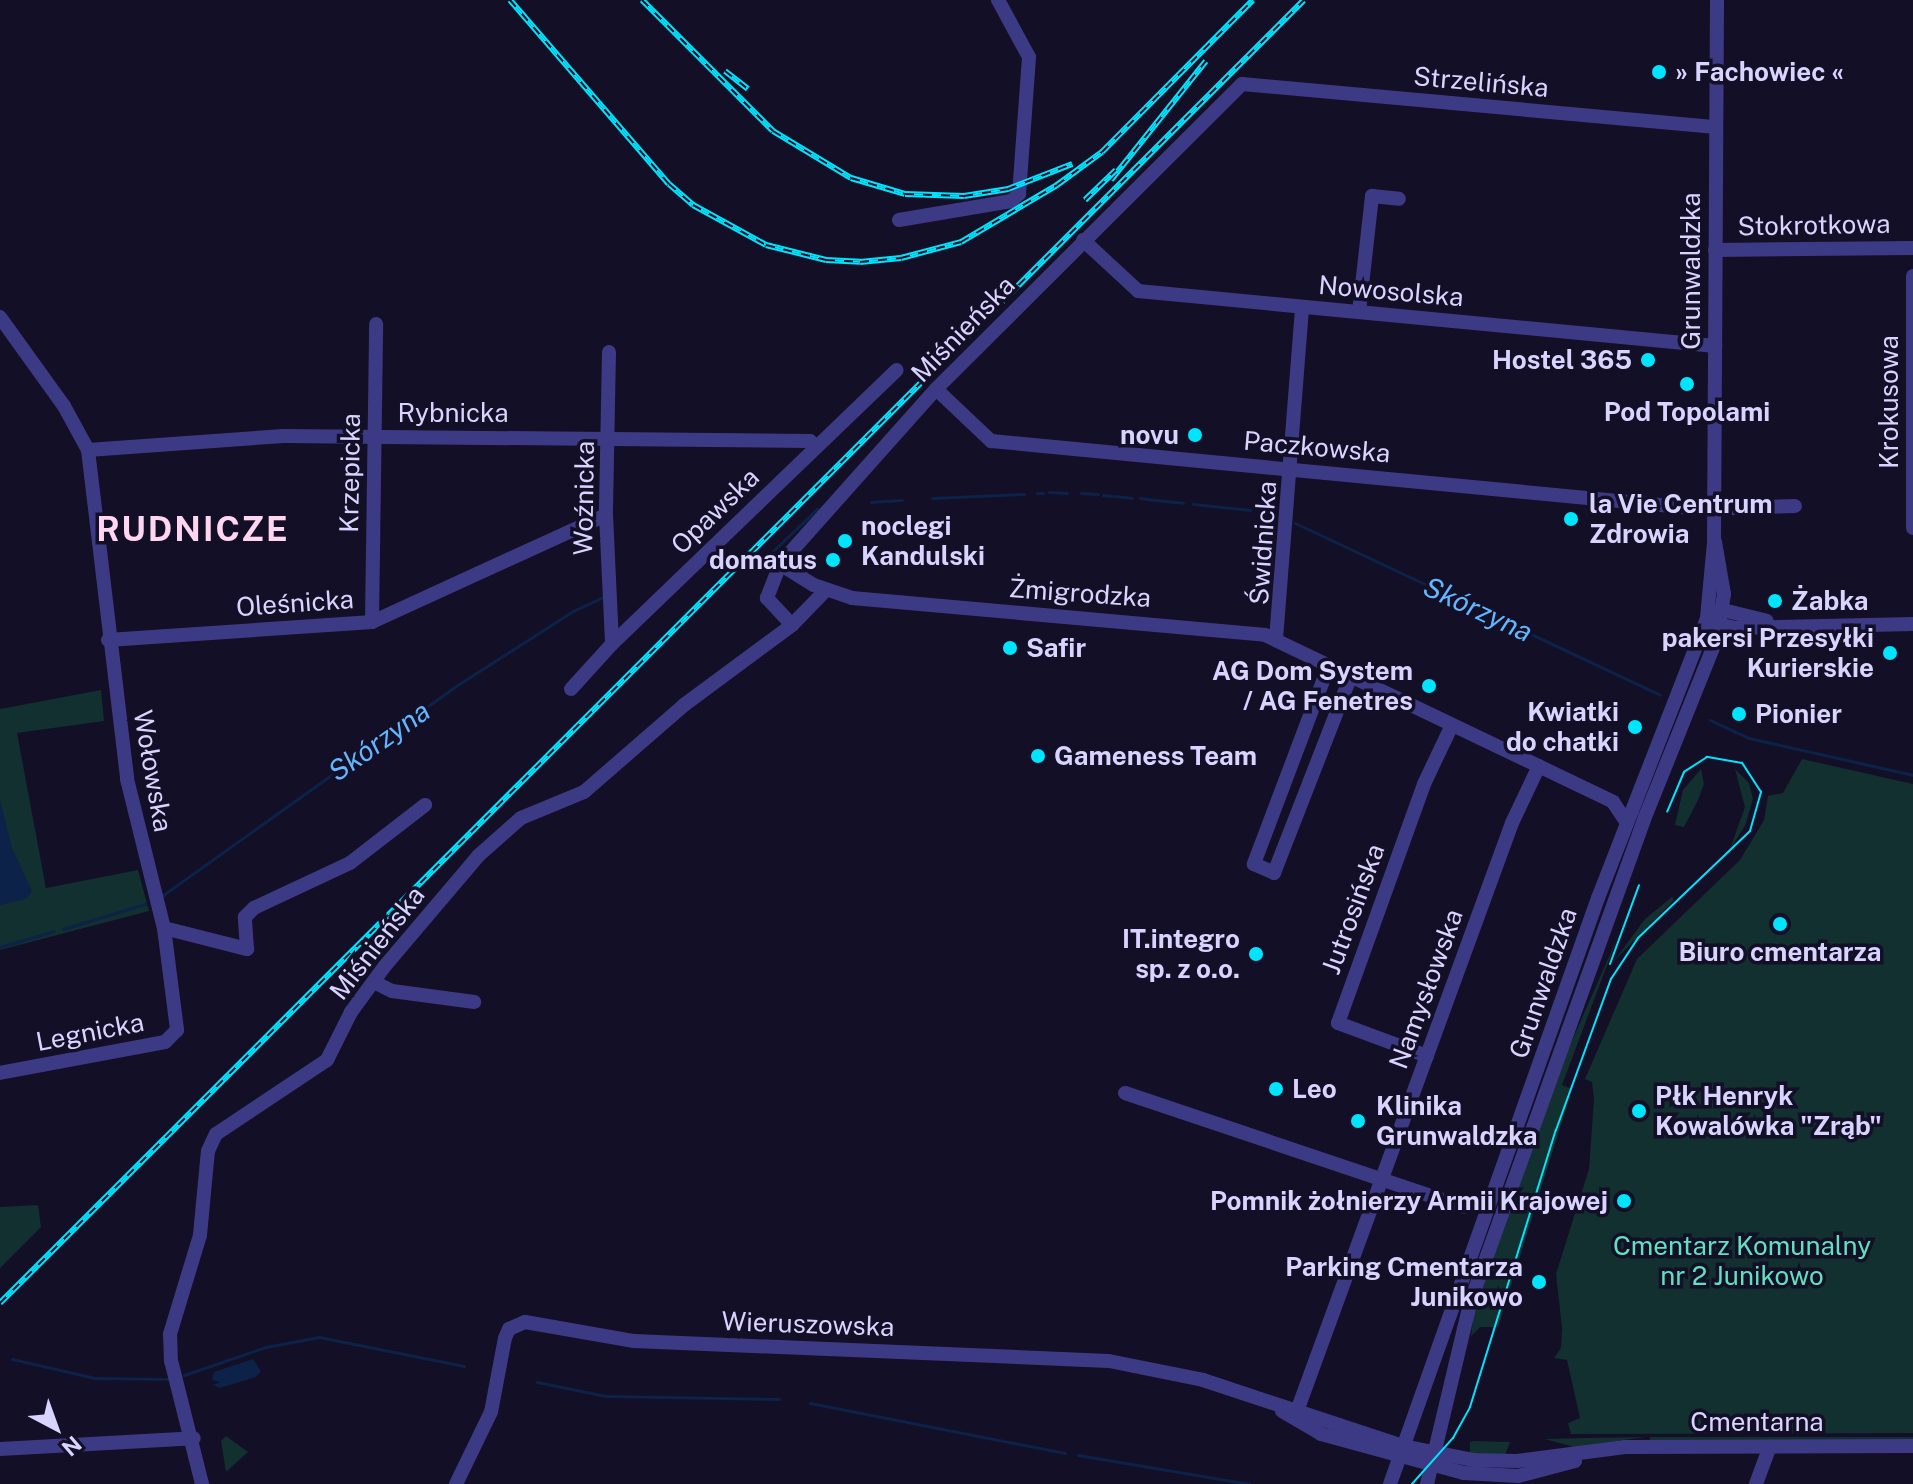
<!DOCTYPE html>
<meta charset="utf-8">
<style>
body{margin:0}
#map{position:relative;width:1913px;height:1484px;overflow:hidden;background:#130f26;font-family:"Public Sans",sans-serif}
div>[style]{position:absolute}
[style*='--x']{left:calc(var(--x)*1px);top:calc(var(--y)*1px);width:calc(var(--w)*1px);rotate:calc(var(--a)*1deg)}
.green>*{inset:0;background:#12302f;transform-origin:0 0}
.water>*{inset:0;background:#0c2248}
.stream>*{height:3px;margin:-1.5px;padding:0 1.5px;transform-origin:1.5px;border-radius:1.5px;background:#0c2248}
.minor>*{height:14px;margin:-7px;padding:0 7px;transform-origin:7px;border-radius:7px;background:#3d3a85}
.tram>*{height:2px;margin:-1px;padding:0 1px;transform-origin:1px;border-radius:1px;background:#00e5ff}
.rail>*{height:6px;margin-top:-3px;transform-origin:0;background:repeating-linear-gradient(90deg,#130f26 0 9px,#00e5ff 0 18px);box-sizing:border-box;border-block:2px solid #00e5ff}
.dots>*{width:22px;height:22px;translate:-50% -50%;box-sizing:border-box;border:4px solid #130f26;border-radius:50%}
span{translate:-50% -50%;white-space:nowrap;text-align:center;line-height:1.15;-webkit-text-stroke:7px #130f26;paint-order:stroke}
.poi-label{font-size:26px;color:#d9d4ff;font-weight:700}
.left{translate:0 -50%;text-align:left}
.right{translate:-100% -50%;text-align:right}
.street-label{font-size:26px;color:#d9d4ff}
.park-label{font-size:26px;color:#5fe0c0}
.water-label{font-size:28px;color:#62b6ff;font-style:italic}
.district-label{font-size:34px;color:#ffd6f0;font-weight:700;letter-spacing:2px}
.north{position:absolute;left:16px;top:1388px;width:80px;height:80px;-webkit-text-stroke:6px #130f26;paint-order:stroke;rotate:139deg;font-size:22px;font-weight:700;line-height:32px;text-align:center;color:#d9d4ff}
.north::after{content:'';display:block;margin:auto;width:28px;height:36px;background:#d9d4ff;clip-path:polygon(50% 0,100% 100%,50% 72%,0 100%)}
</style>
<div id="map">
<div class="green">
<i style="clip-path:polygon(101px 690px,104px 721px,17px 733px,46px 888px,138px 870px,149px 911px,0 950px,0 709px)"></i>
<i style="clip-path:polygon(1802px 759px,1913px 784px,1913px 1433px,1571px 1434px,1568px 1423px,1580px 1418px,1567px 1360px,1554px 1358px,1561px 1348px,1562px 1328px,1556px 1274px,1589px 1169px,1594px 1099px,1592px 1082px,1585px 1079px,1637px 959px,1740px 860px,1764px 820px,1768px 796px,1783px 793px)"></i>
<i style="clip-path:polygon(1701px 769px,1704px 784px,1698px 800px,1684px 827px,1675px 825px,1683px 790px)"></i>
<i style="clip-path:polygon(1735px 769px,1749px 783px,1753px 799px,1745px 826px,1730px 849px,1745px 807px)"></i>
<i style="clip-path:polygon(1672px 897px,1674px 900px,1614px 961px,1645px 919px)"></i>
<i style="clip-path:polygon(1618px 936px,1562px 1085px,1572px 1089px,1498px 1327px,1480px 1327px,1471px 1336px,1474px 1312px,1564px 1059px)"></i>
<i style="clip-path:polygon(38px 1205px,41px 1227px,0 1268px,0 1207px)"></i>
<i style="clip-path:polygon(226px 1436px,248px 1452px,226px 1472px,221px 1441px)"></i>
<i style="clip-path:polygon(1645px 1437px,1574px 1447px,1545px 1439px,1584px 1438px)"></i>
<i style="left:1913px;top:1437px;width:3px;height:263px;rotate:90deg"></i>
<i style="clip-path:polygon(1470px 1442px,1473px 1441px,1510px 1442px,1505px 1455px,1470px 1453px)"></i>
</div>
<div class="water">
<i style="clip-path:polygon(0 800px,12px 848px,32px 891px,26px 899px,0 905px)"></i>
<i style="clip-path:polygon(253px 1359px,261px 1371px,256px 1377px,220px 1388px,213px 1385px,220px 1382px,212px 1380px,214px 1372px)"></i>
</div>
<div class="stream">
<i style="--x:1049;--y:492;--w:18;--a:3"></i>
<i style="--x:1037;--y:493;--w:6;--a:0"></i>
<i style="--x:1081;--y:493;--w:17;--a:3"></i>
<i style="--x:1103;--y:495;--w:9;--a:6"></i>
<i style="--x:1115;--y:496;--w:17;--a:7"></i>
<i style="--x:932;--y:498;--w:92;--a:-2.5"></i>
<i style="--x:1140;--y:498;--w:14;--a:8"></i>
<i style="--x:1156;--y:500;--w:27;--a:6"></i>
<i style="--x:886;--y:501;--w:16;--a:-4"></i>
<i style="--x:871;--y:502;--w:13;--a:-4"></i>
<i style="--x:1193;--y:504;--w:58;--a:5.9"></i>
<i style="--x:1295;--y:523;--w:403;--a:25.2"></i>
<i style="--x:773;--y:551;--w:61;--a:-43.7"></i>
<i style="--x:1710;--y:720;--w:43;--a:24.8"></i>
<i style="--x:1749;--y:738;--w:168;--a:12.7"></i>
<i style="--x:163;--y:895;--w:360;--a:-35.5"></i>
<i style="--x:456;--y:686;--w:139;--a:-32.7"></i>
<i style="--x:573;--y:611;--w:33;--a:-25"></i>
<i style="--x:63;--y:929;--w:86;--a:-17"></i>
<i style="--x:0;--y:947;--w:56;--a:-16.5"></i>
<i style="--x:12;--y:1359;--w:85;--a:12.9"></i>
<i style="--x:95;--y:1378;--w:74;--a:0.8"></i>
<i style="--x:184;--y:1375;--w:87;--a:-18.9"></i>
<i style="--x:266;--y:1347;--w:54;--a:-10.7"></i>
<i style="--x:319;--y:1337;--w:148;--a:11.3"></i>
<i style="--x:537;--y:1382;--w:70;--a:11.5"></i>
<i style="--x:606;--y:1396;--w:173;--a:1"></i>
<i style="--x:810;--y:1403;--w:260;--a:11.1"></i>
<i style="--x:1078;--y:1455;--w:174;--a:9.6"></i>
</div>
<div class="minor">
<i style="--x:899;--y:220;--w:114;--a:-9.6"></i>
<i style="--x:1011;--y:201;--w:11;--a:-41"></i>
<i style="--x:1019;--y:194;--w:137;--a:-85.8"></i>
<i style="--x:1029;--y:57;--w:65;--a:-118.5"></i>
<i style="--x:1083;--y:240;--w:75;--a:42.8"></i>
<i style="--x:1138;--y:291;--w:580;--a:5.45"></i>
<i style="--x:1715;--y:250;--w:198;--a:-0.6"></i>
<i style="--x:1913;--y:276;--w:252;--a:90"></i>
<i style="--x:1359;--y:312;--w:117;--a:-83.6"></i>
<i style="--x:1372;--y:196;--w:27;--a:6"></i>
<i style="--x:0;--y:317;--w:110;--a:54.3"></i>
<i style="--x:64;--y:406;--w:50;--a:61.4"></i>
<i style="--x:88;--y:450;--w:331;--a:83.2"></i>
<i style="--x:127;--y:779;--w:154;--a:76.1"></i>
<i style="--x:164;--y:928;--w:103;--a:82.7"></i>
<i style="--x:177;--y:1030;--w:17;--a:135"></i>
<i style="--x:165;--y:1042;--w:168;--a:169.4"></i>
<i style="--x:609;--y:352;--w:163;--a:91.1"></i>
<i style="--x:606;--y:515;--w:129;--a:87.3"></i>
<i style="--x:936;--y:389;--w:76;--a:43.4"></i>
<i style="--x:991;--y:441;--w:714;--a:5.46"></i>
<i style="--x:1702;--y:509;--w:93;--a:-1.8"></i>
<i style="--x:88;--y:450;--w:196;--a:-4.1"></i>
<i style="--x:284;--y:436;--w:526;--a:0.54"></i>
<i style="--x:810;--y:441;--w:8;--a:45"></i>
<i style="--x:780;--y:564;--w:40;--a:32"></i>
<i style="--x:814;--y:585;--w:40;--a:18.9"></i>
<i style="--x:852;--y:598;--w:415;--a:5.1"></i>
<i style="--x:1265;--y:635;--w:386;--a:25.6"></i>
<i style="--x:1613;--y:802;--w:25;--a:56"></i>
<i style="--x:1715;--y:614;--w:9;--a:-27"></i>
<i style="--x:1723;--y:610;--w:45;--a:14"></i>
<i style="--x:372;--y:622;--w:298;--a:-89.2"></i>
<i style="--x:1714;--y:623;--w:22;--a:13"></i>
<i style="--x:1735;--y:628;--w:178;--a:-1.3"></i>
<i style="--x:792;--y:625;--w:37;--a:-133"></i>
<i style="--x:767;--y:598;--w:36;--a:-69"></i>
<i style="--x:780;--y:564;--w:234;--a:-48.3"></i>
<i style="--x:936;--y:389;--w:432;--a:-44.9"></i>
<i style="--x:1242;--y:84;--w:476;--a:5.2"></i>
<i style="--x:1276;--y:639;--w:333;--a:-85.5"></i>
<i style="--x:108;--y:640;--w:265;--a:-3.9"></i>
<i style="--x:372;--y:622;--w:257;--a:-24.6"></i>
<i style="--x:1329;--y:665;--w:213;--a:110.7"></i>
<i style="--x:1254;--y:864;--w:22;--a:24"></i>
<i style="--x:1274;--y:873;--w:212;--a:-68.7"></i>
<i style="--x:571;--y:689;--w:61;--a:-47.7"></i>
<i style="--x:612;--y:644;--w:395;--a:-43.9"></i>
<i style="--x:164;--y:928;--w:86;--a:14.2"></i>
<i style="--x:247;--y:949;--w:32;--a:-94"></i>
<i style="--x:245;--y:917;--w:13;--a:-45"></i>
<i style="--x:254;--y:908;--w:106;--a:-25.1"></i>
<i style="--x:350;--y:863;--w:95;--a:-37.7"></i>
<i style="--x:374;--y:982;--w:20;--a:27"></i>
<i style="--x:392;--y:991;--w:83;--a:7.6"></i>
<i style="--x:1427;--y:1056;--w:95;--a:-159.7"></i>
<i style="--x:1338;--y:1023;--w:254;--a:-70.2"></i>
<i style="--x:1424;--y:784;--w:65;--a:-64.6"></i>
<i style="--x:1125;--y:1093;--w:357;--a:18.6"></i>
<i style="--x:1282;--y:1411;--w:45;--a:30.5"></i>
<i style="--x:1321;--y:1434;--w:148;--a:15.3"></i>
<i style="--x:1464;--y:1473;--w:54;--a:3.2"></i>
<i style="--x:1518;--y:1476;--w:59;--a:-14.7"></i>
<i style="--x:1297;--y:1411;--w:626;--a:-69.92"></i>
<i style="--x:1512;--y:823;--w:63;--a:-64.7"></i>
<i style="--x:0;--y:1449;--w:194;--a:-3.2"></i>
<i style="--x:202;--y:1484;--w:127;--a:-104.1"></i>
<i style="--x:171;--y:1361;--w:27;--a:-92"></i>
<i style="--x:170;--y:1334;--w:103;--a:-73.1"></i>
<i style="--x:200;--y:1235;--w:84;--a:-84.6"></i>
<i style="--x:208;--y:1151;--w:19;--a:-65"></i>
<i style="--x:216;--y:1134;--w:133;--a:-33.7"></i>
<i style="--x:327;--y:1060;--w:54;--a:-63.4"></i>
<i style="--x:351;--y:1012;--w:56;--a:-53.7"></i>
<i style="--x:384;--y:967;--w:145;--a:-49.7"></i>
<i style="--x:478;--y:856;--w:57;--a:-41.5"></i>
<i style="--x:521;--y:818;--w:68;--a:-22.4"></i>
<i style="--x:584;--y:792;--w:133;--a:-41"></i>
<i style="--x:684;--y:705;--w:134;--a:-36.5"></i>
<i style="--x:792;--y:625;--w:49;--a:-45.8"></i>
<i style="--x:456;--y:1484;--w:80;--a:-64.1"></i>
<i style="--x:491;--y:1412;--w:75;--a:-79.3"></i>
<i style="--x:505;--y:1338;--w:10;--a:-66"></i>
<i style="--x:509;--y:1329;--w:17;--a:-24"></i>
<i style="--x:525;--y:1322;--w:111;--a:9.9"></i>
<i style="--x:634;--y:1341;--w:475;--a:2.4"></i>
<i style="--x:1109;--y:1361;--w:96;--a:11.4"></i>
<i style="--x:1203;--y:1380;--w:211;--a:18.3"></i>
<i style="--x:1403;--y:1446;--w:71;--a:11.3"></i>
<i style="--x:1473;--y:1460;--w:44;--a:1.3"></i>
<i style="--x:1517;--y:1461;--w:109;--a:-7.4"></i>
<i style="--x:1625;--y:1447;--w:288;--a:-0.2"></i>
<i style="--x:1390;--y:1484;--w:622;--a:-70.46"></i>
<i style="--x:1598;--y:898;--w:300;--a:-68.7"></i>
<i style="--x:1707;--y:618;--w:76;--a:-84.7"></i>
<i style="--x:1714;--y:542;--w:542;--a:-89.68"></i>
<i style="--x:1427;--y:1484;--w:186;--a:-76.6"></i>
<i style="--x:1470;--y:1303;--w:517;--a:-70.2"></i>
<i style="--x:1645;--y:817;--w:193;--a:-68.1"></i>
<i style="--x:1717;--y:638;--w:45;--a:-81"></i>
<i style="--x:1724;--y:594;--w:53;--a:-99.8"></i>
<i style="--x:1756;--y:1484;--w:40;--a:-69.8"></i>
</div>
<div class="tram">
<i style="--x:1610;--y:964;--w:84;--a:-69.8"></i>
<i style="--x:1412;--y:1484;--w:62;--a:-48.3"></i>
<i style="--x:1453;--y:1438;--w:35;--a:-61"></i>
<i style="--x:1470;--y:1407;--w:290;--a:-72.8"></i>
<i style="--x:1556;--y:1130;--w:161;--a:-70"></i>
<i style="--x:1611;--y:979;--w:49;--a:-56.6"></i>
<i style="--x:1638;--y:938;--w:155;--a:-43.7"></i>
<i style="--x:1750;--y:831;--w:41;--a:-74.2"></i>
<i style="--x:1761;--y:792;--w:35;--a:-123"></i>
<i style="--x:1742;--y:763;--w:36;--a:-170"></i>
<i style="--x:1707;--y:757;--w:27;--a:147"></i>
<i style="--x:1684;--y:772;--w:43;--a:113"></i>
</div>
<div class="rail">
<i style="--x:510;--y:0;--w:243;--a:49.2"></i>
<i style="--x:669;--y:184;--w:32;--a:41"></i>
<i style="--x:693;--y:205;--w:83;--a:28.7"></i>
<i style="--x:766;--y:245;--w:62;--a:14"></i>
<i style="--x:826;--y:260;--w:34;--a:3"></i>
<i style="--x:860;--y:262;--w:41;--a:-5.6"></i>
<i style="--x:901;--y:258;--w:62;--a:-14.9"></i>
<i style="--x:961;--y:242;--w:112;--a:-30.7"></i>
<i style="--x:1057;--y:185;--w:56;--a:-36.3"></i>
<i style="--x:1102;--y:152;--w:214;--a:-45.2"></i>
<i style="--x:642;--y:0;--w:185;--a:45"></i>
<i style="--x:773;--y:131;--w:91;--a:31.1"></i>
<i style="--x:851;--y:178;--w:56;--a:16.5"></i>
<i style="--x:905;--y:194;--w:59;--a:1.9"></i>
<i style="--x:964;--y:196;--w:45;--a:-9"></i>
<i style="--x:1008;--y:189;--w:69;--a:-21.3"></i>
<i style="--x:725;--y:71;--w:29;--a:38"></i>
<i style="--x:1111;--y:180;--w:152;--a:-51.4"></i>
<i style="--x:1085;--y:200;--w:43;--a:-44.1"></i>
<i style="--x:0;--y:1303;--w:1843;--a:-44.98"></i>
</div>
<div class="dots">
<i style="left:1659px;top:72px;background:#00e5ff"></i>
<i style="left:1648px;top:360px;background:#00e5ff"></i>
<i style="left:1687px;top:384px;background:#00e5ff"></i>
<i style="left:1195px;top:435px;background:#00e5ff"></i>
<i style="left:1571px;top:519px;background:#00e5ff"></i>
<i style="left:845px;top:541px;background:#00e5ff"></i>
<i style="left:833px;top:560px;background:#00e5ff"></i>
<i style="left:1775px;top:601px;background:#00e5ff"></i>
<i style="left:1010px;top:648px;background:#00e5ff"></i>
<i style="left:1890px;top:653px;background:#00e5ff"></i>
<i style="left:1429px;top:686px;background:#00e5ff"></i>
<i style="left:1739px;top:714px;background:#00e5ff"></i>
<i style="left:1635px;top:727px;background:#00e5ff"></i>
<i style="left:1038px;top:756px;background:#00e5ff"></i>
<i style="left:1780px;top:924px;background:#00e5ff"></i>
<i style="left:1256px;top:954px;background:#00e5ff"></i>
<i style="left:1276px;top:1089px;background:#00e5ff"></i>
<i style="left:1639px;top:1111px;background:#00e5ff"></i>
<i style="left:1358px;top:1121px;background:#00e5ff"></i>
<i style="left:1624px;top:1201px;background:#00e5ff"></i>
<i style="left:1539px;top:1282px;background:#00e5ff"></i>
</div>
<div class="poi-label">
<span class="left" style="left:1675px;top:72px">» Fachowiec «</span>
<span class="right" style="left:1632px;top:360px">Hostel 365</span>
<span style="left:1687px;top:412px">Pod Topolami</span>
<span class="right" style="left:1179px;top:435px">novu</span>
<span class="left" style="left:1589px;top:519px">la Vie Centrum<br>Zdrowia</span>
<span class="left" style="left:861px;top:541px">noclegi<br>Kandulski</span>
<span class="right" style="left:817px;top:560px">domatus</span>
<span class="left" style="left:1791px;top:601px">Żabka</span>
<span class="right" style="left:1874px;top:653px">pakersi Przesyłki<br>Kurierskie</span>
<span class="left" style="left:1026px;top:648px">Safir</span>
<span class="right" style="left:1413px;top:686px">AG Dom System<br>/ AG Fenetres</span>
<span class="right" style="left:1619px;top:727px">Kwiatki<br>do chatki</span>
<span class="left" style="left:1755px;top:714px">Pionier</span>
<span class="left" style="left:1054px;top:756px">Gameness Team</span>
<span class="right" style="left:1240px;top:954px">IT.integro<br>sp. z o.o.</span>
<span style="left:1780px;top:952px">Biuro cmentarza</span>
<span class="left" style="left:1292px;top:1089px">Leo</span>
<span class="left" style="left:1655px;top:1111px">Płk Henryk<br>Kowalówka "Zrąb"</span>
<span class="left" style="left:1376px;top:1121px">Klinika<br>Grunwaldzka</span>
<span class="right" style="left:1608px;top:1201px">Pomnik żołnierzy Armii Krajowej</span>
<span class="right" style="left:1523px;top:1282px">Parking Cmentarza<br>Junikowo</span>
</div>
<div class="street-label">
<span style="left:1481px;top:82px;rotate:5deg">Strzelińska</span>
<span style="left:1814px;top:225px;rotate:-1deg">Stokrotkowa</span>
<span style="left:1691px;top:271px;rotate:-90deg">Grunwaldzka</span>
<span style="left:1391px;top:291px;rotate:5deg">Nowosolska</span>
<span style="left:963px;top:329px;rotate:-46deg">Miśnieńska</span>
<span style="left:1889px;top:402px;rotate:-90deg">Krokusowa</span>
<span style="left:453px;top:413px">Rybnicka</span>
<span style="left:1317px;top:447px;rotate:5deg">Paczkowska</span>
<span style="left:350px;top:473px;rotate:-89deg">Krzepicka</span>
<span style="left:584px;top:498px;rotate:-89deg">Woźnicka</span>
<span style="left:715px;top:511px;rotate:-44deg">Opawska</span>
<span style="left:1263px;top:543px;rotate:-86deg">Świdnicka</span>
<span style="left:1080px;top:593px;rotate:4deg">Żmigrodzka</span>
<span style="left:295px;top:603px;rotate:-4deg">Oleśnicka</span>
<span style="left:153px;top:771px;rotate:80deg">Wołowska</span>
<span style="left:1353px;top:909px;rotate:-70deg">Jutrosińska</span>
<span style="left:377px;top:943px;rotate:-52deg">Miśnieńska</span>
<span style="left:1543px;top:983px;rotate:-71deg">Grunwaldzka</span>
<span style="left:1426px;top:989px;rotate:-70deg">Namysłowska</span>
<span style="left:90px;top:1032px;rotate:-11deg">Legnicka</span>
<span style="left:808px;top:1324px;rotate:2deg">Wieruszowska</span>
<span style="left:1757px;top:1422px">Cmentarna</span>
</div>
<div class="park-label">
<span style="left:1742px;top:1261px">Cmentarz Komunalny<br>nr 2 Junikowo</span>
</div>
<div class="water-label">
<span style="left:1478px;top:609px;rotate:25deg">Skórzyna</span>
<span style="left:379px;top:741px;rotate:-35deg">Skórzyna</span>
</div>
<div class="district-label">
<span style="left:193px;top:530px">RUDNICZE</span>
</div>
<div class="north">N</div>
</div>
